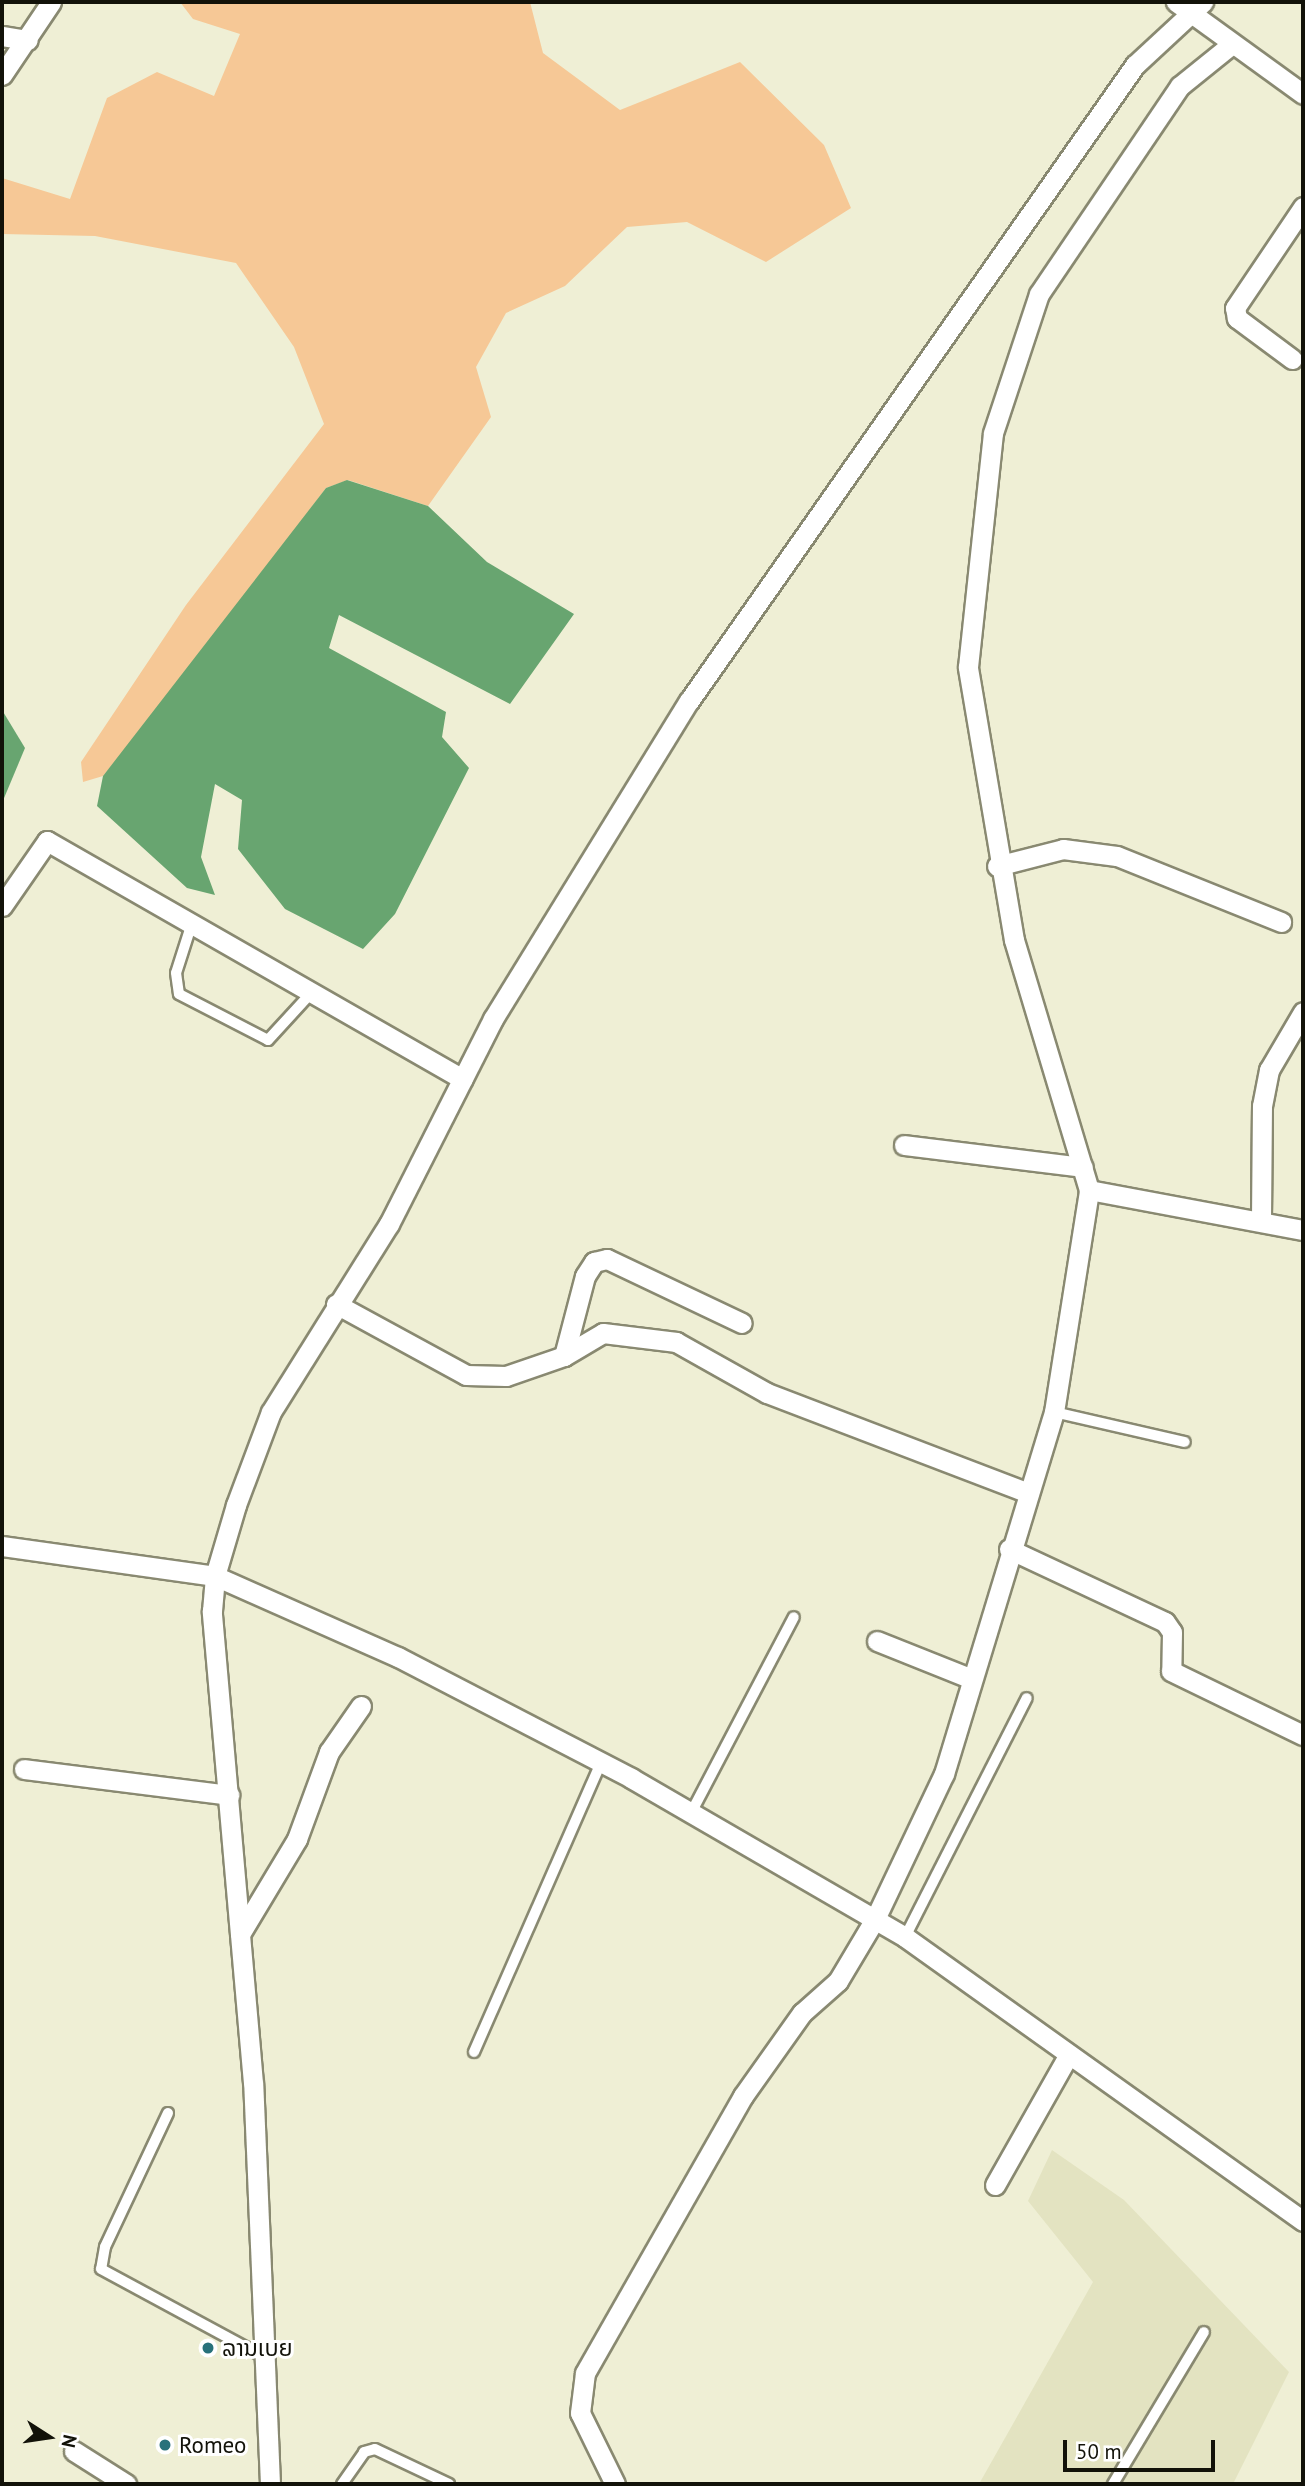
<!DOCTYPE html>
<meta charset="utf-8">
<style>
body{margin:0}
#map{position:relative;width:1305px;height:2486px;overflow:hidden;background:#efefd5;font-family:"PT Sans","Noto Sans Lao",sans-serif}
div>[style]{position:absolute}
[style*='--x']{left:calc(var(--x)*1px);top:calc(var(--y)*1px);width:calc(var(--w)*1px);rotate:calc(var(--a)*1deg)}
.built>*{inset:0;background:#e3e3c1}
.green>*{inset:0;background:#f6c896}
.water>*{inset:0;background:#68a570}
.roads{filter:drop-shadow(2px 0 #898971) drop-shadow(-2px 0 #898971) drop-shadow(0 2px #898971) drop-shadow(0 -2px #898971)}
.lane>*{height:10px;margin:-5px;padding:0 5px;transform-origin:5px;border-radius:5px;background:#fff}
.street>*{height:19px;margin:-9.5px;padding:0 9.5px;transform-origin:9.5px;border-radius:9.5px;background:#fff}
.dots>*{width:19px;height:19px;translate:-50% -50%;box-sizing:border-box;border:4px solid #fff;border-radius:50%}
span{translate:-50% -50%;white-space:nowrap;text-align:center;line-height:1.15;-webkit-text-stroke:6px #fff;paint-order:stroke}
.poi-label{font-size:23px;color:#121209}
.left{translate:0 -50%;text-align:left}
.frame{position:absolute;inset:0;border:4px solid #121209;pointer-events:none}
.north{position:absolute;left:14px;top:2402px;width:70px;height:70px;-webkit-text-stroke:5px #fff;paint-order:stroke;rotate:102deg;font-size:19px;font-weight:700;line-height:28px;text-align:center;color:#121209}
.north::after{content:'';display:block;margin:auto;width:24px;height:32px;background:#121209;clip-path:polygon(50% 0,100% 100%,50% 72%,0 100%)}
.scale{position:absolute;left:1063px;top:2440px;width:152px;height:32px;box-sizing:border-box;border:4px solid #121209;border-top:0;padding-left:9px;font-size:21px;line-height:24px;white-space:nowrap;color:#121209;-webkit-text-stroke:5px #fff;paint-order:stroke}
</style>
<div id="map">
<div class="built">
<i style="clip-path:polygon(1052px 2150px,1124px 2200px,1289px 2372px,1233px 2484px,979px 2484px,1093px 2282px,1028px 2201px)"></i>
</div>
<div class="green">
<i style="clip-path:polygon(180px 2px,530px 2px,543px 53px,620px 110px,740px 62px,824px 145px,851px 208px,766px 262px,687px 222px,627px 227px,565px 286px,506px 313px,476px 367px,491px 417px,428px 506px,348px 480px,326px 488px,176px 689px,103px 776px,83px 782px,81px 762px,186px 605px,324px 424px,294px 347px,236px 263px,95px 236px,2px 234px,2px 178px,70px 199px,107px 98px,157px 72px,214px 96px,240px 34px,193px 19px)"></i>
</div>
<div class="water">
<i style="clip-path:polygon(347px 480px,428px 506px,487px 562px,574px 614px,510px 704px,339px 615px,329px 648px,446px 712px,442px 737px,469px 768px,395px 914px,363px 949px,285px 909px,238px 849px,242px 800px,215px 784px,201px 857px,215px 895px,187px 888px,97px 806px,103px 776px,326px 488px)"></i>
<i style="clip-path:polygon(2px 710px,25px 748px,2px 803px)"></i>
</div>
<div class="roads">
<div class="lane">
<i style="--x:192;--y:923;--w:52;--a:107.7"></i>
<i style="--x:176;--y:973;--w:21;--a:82"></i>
<i style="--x:179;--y:994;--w:100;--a:27.3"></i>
<i style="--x:268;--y:1040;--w:65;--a:-47.5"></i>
<i style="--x:1054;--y:1412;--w:134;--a:12.9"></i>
<i style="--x:691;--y:1813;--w:221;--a:-62.3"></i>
<i style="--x:905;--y:1937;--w:268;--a:-63"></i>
<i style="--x:474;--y:2052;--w:316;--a:-66.3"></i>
<i style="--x:168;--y:2113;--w:148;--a:115.2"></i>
<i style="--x:105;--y:2247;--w:22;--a:100"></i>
<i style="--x:101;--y:2269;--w:183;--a:28.4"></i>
<i style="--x:342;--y:2484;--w:39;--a:-55"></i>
<i style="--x:364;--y:2452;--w:11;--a:-15"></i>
<i style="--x:375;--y:2449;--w:82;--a:25.3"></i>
<i style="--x:1113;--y:2484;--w:177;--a:-59.1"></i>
</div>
<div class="street">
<i style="--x:1176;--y:2;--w:157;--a:35.9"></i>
<i style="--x:2;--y:36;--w:26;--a:9"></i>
<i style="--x:2;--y:75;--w:88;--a:-56.1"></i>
<i style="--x:1292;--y:359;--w:69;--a:-143.3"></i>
<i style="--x:1237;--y:318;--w:10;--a:-101"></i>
<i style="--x:1235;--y:308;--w:122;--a:-56"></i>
<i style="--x:997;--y:866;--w:68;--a:-14.4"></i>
<i style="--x:1063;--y:849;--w:54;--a:7.4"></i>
<i style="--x:1117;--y:856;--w:177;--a:21.9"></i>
<i style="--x:2;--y:906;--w:79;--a:-55.3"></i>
<i style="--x:47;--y:841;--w:479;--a:29.8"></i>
<i style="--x:904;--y:1145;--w:180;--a:7"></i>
<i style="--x:1089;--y:1190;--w:218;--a:10.6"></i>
<i style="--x:1261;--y:1219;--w:113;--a:-89.5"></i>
<i style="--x:1262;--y:1106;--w:37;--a:-79"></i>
<i style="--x:1269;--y:1070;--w:67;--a:-59.6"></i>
<i style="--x:336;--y:1304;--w:148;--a:28.6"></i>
<i style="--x:466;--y:1375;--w:40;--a:1.4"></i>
<i style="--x:506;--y:1376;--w:61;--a:-19"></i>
<i style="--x:564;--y:1356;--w:83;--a:-75.3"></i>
<i style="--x:585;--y:1276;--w:17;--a:-57"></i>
<i style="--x:594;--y:1262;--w:13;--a:-13"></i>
<i style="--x:607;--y:1259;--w:149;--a:25.4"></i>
<i style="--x:564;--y:1356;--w:45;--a:-30.5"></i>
<i style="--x:603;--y:1333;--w:74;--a:7"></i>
<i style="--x:676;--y:1342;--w:104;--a:29.3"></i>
<i style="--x:767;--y:1393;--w:280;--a:20.9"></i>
<i style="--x:2;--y:1546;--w:215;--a:8"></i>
<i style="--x:215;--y:1576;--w:200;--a:23.9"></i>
<i style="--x:398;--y:1657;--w:263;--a:27.4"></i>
<i style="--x:631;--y:1778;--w:317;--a:30.1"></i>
<i style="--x:905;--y:1937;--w:489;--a:35.5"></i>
<i style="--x:1009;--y:1549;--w:172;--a:25.1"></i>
<i style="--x:1165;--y:1622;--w:12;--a:55"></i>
<i style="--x:1172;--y:1632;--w:39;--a:91"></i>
<i style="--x:1171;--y:1671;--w:147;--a:25.9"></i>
<i style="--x:877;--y:1641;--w:102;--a:21.8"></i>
<i style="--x:24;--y:1769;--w:207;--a:7.2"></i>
<i style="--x:240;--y:1934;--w:111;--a:-59"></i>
<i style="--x:297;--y:1839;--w:93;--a:-69.8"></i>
<i style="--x:329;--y:1752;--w:56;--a:-55.2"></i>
<i style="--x:995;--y:2185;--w:150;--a:-60.5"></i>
<i style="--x:74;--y:2451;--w:62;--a:32.4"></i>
<i style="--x:270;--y:2484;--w:401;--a:-92.4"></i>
<i style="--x:253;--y:2083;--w:474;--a:-95"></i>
<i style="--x:212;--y:1611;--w:35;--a:-85"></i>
<i style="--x:215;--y:1576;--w:74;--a:-73.5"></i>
<i style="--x:236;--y:1505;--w:99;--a:-69.4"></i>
<i style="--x:271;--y:1412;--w:222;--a:-57.9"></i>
<i style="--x:389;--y:1224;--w:230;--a:-63.1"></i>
<i style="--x:493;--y:1019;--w:374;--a:-58.4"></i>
<i style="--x:689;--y:701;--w:777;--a:-54.96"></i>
<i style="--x:1135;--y:65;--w:93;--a:-42.8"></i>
<i style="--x:615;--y:2484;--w:79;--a:-116.2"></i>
<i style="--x:580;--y:2413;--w:40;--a:-82.9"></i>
<i style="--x:585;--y:2373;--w:319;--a:-60.3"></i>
<i style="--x:743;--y:2096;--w:102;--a:-54.6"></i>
<i style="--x:802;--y:2013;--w:48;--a:-41.6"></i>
<i style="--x:838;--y:1981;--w:72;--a:-59.2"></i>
<i style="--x:875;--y:1919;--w:161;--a:-64.6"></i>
<i style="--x:944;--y:1774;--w:378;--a:-73.1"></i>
<i style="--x:1054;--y:1412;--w:225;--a:-81"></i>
<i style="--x:1089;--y:1190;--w:261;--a:-106.7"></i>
<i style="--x:1014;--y:940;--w:277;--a:-99.6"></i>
<i style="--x:968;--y:667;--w:235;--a:-83.9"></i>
<i style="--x:993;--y:433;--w:146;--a:-71.7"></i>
<i style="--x:1039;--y:294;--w:251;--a:-55.9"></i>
<i style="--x:1180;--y:86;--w:67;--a:-38.9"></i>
</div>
</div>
<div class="dots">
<i style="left:208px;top:2348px;background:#28717a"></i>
<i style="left:165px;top:2445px;background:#28717a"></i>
</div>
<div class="poi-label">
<span class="left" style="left:222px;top:2348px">ລານເບຍ</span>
<span class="left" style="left:179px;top:2445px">Romeo</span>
</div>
<div class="frame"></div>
<div class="north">N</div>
<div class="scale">50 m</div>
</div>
